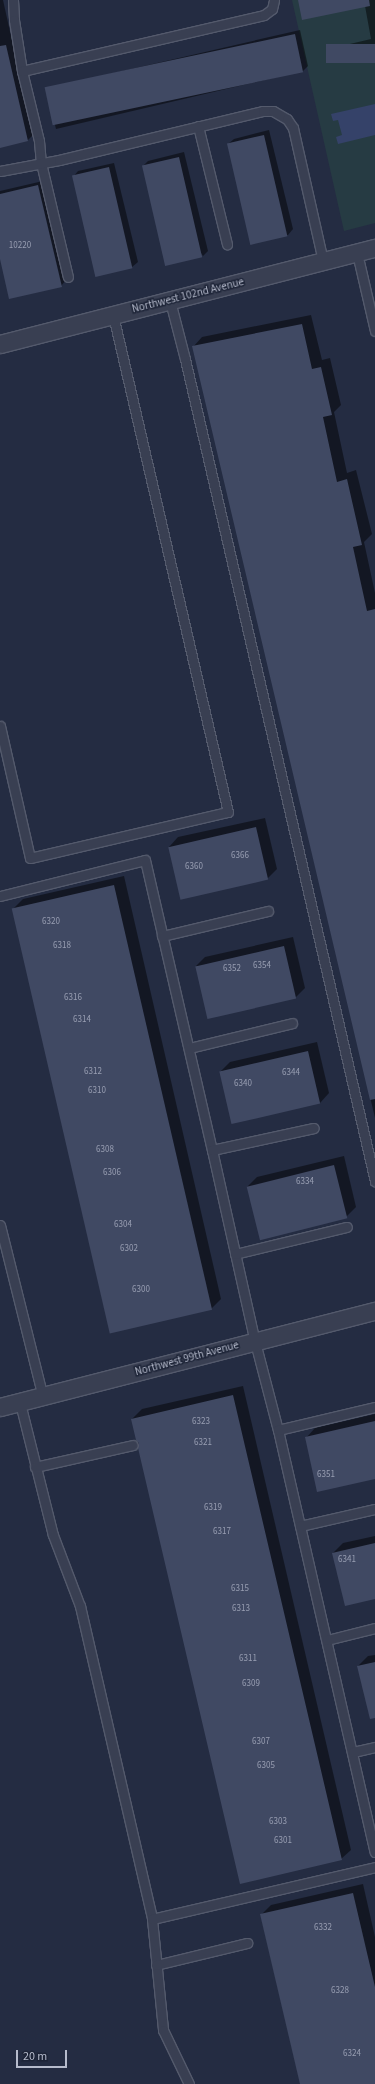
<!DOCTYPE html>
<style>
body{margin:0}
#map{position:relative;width:375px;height:2084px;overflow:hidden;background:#242c42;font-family:"Source Sans 3",sans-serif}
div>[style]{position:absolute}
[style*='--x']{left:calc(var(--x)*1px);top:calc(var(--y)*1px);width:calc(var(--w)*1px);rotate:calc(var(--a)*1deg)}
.green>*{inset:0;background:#263b43}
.water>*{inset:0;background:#354269}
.shadow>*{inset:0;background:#0007}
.building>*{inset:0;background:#404963;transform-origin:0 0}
.roads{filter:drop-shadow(1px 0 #545a6c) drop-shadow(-1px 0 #545a6c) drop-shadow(0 1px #545a6c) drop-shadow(0 -1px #545a6c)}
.lane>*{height:9px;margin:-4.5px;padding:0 4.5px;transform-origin:4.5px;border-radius:4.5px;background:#393f52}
.street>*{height:17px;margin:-8.5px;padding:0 8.5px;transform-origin:8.5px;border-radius:8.5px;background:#393f52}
span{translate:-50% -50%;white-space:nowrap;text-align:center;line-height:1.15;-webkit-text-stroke:3px #1d2437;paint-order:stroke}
.number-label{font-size:9px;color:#989eb2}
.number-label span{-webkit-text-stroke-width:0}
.street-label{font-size:11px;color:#b6bbcc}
.scale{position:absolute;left:16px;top:2050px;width:51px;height:18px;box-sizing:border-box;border:2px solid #b6bbcc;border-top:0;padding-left:5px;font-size:12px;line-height:14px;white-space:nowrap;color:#b6bbcc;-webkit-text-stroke:3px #1d2437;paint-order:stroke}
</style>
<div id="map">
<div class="green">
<i style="clip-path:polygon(292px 0,375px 0,375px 223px,344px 231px)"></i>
</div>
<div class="water">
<i style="clip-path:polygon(375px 104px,375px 135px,338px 144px,336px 137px,342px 135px,338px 120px,333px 121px,331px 114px)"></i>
</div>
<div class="shadow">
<i style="clip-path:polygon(0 0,3px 0,33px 135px,28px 140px,0 147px)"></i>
<i style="clip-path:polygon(299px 0,375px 0,375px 62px,329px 55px,337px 47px,371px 39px,365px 6px)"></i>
<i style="clip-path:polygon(300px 30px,308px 66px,303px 71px,56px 129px,47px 92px,53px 87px)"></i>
<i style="clip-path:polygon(269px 130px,293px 229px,288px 235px,252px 243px,228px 144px,234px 139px)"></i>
<i style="clip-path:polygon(184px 152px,208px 251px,203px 256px,143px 166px,148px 161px)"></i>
<i style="clip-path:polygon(114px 163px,138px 262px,132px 267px,73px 177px,78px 171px)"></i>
<i style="clip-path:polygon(43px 181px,66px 280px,61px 286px,0 255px,0 191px)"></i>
<i style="clip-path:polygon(311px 315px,322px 360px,330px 358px,341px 405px,334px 412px,347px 473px,356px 470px,372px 534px,364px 542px,375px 593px,375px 1118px,193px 347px,202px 337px)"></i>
<i style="clip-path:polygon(265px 818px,277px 869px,267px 879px,169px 847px,178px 837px)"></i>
<i style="clip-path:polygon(124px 876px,221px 1299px,211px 1309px,13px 909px,23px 899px)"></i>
<i style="clip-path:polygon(293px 937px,305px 988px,295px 998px,196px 966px,205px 957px)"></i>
<i style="clip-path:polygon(317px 1042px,329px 1093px,320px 1103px,220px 1072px,230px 1062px)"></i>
<i style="clip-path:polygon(344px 1156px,356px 1207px,346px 1217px,247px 1187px,257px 1177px)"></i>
<i style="clip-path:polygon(243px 1386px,351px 1850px,341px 1859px,140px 1443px,132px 1419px,142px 1409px)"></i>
<i style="clip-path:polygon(375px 1414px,375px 1478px,306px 1438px,315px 1428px)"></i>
<i style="clip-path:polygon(375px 1536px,375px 1598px,333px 1553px,343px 1543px)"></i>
<i style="clip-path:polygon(375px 1655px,375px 1714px,358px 1666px,368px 1656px)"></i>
<i style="clip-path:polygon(363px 1884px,375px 1937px,375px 2084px,301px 2084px,261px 1915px,271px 1905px)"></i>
</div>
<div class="building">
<i style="clip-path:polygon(298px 0,369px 0,370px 6px,302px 20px)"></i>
<i style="left:295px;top:34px;width:39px;height:256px;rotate:78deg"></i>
<i style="left:375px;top:44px;width:19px;height:49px;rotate:90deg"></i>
<i style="clip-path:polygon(6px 45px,28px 141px,0 148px,0 46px)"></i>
<i style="left:264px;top:135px;width:104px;height:38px;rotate:77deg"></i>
<i style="left:179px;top:157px;width:103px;height:38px;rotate:77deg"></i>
<i style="left:109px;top:167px;width:104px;height:38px;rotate:77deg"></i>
<i style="clip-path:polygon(38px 185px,62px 287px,9px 299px,0 259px,0 194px)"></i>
<i style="clip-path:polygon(302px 324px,312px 369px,321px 367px,332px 415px,323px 417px,337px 482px,347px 479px,362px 545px,353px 547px,367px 611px,375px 609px,375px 1099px,370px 1100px,192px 346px)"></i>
<i style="left:256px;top:827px;width:54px;height:90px;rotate:77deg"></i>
<i style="left:114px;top:885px;width:436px;height:105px;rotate:77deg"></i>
<i style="left:284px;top:946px;width:54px;height:91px;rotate:77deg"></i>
<i style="left:308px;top:1051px;width:54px;height:91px;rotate:77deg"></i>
<i style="left:334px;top:1165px;width:55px;height:90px;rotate:76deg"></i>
<i style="clip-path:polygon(233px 1395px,342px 1860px,240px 1884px,138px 1448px,139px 1443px,136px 1440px,131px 1419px)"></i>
<i style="clip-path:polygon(375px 1421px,375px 1479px,317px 1492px,305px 1437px)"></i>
<i style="clip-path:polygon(375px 1543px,375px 1599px,345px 1606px,332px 1553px)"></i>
<i style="clip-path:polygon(375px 1662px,375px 1718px,370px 1719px,357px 1666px)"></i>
<i style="clip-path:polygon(353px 1893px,375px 1987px,375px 2084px,300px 2084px,260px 1914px)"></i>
</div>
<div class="roads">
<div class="lane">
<i style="--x:13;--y:0;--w:20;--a:87"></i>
<i style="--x:14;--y:20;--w:52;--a:81.1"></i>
<i style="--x:22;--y:71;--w:72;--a:76.3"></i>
<i style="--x:39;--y:141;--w:22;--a:85"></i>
<i style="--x:41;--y:163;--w:117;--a:76.7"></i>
<i style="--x:22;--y:71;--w:248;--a:-13"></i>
<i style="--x:264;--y:15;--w:10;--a:-37"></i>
<i style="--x:272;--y:9;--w:9;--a:-77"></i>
<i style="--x:198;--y:126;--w:122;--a:76.2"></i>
<i style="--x:0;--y:171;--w:60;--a:-10.6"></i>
<i style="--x:59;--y:160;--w:210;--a:-13.5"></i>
<i style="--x:263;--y:111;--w:10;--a:0"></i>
<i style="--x:273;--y:111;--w:16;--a:30"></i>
<i style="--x:287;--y:119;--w:11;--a:56"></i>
<i style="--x:293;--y:128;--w:136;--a:77.3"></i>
<i style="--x:357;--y:253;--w:80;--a:77"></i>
<i style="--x:170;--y:301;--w:60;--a:75.5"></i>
<i style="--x:185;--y:359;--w:844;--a:76.99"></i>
<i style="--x:0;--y:726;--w:135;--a:77.2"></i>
<i style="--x:30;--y:858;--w:203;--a:-13.1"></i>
<i style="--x:228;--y:812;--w:510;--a:-103.03"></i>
<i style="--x:0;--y:896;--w:149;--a:-13.9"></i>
<i style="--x:145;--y:860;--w:298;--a:77"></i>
<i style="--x:212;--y:1150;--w:197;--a:77.4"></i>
<i style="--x:255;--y:1342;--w:91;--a:75.4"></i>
<i style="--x:278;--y:1430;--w:433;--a:77.1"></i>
<i style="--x:162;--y:936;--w:109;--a:-13.3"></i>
<i style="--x:189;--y:1048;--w:106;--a:-13.6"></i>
<i style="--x:212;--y:1150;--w:104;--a:-12.2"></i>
<i style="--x:0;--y:1225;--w:177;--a:76"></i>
<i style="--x:235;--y:1254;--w:115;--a:-13.6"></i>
<i style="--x:20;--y:1403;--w:136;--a:76"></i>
<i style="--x:53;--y:1535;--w:76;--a:69.2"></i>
<i style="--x:80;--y:1606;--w:321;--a:77"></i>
<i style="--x:152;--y:1919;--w:112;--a:84.3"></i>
<i style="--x:163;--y:2030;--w:60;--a:64.3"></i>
<i style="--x:278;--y:1430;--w:100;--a:-13.3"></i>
<i style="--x:35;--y:1467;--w:100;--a:-12.7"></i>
<i style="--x:300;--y:1526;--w:77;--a:-12.8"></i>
<i style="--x:327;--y:1640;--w:49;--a:-14"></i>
<i style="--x:353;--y:1752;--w:23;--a:-13"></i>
<i style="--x:152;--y:1919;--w:229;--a:-13.1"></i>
<i style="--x:156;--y:1965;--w:94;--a:-13.6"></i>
</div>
<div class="street">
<i style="--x:0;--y:344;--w:387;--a:-14.4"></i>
<i style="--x:0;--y:1407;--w:387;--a:-14.4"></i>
</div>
</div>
<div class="number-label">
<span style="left:20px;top:246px">10220</span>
<span style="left:240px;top:856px">6366</span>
<span style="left:194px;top:867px">6360</span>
<span style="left:51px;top:922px">6320</span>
<span style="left:62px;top:946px">6318</span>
<span style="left:262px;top:966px">6354</span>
<span style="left:232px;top:969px">6352</span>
<span style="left:73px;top:998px">6316</span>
<span style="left:82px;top:1020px">6314</span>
<span style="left:93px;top:1072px">6312</span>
<span style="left:291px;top:1073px">6344</span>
<span style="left:243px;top:1084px">6340</span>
<span style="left:97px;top:1091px">6310</span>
<span style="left:105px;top:1150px">6308</span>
<span style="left:112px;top:1173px">6306</span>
<span style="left:305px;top:1182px">6334</span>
<span style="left:123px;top:1225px">6304</span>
<span style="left:129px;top:1249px">6302</span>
<span style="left:141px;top:1290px">6300</span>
<span style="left:201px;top:1422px">6323</span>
<span style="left:203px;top:1443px">6321</span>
<span style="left:326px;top:1475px">6351</span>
<span style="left:213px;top:1508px">6319</span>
<span style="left:222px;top:1532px">6317</span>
<span style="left:347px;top:1560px">6341</span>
<span style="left:240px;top:1589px">6315</span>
<span style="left:241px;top:1609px">6313</span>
<span style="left:248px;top:1659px">6311</span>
<span style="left:251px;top:1684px">6309</span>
<span style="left:261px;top:1742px">6307</span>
<span style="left:266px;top:1766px">6305</span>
<span style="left:278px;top:1822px">6303</span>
<span style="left:283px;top:1841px">6301</span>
<span style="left:323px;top:1928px">6332</span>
<span style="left:340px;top:1991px">6328</span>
<span style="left:352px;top:2054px">6324</span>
</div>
<div class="street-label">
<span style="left:188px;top:296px;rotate:-14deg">Northwest 102nd Avenue</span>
<span style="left:187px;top:1359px;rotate:-15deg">Northwest 99th Avenue</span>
</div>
<div class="scale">20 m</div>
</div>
